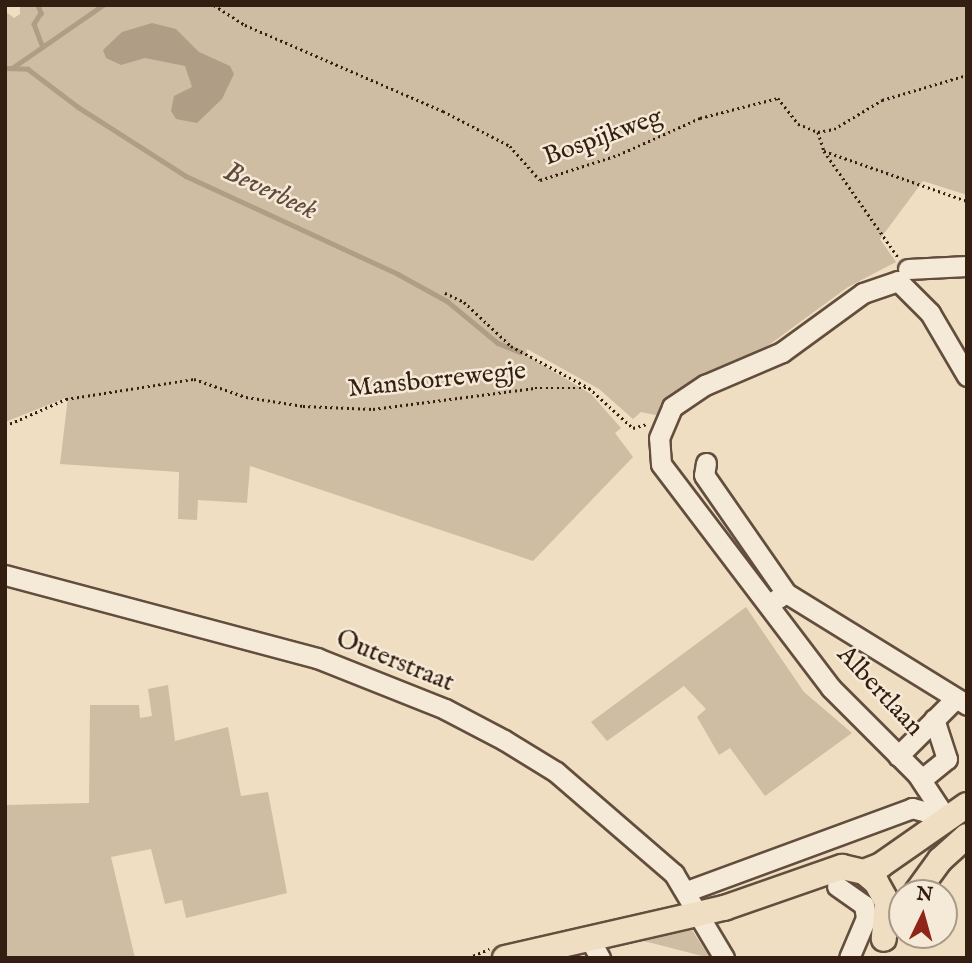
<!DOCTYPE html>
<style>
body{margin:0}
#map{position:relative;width:972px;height:963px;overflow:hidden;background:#efdec1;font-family:"IM FELL English",serif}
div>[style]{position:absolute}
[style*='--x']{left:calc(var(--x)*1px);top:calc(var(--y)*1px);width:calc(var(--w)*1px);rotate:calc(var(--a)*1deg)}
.green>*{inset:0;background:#cfbda3}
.water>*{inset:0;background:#af9d86}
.stream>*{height:4.5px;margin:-2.25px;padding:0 2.25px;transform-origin:2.25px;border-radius:2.25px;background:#af9d86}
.path>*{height:2.5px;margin-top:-1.25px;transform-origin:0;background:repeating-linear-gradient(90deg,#341e12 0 2px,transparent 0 5.5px)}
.roads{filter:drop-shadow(2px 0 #634e3e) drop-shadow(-2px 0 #634e3e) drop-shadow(0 2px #634e3e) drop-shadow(0 -2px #634e3e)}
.minor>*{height:19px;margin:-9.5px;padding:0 9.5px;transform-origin:9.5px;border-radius:9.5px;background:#f5ead7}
.major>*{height:24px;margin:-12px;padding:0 12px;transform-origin:12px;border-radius:12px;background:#efdec1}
span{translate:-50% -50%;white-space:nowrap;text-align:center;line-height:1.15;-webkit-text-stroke:5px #f5ead7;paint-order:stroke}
.street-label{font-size:26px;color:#341e12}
.water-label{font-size:28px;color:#5f4a3b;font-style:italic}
.frame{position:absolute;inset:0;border:7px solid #341e12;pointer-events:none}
.north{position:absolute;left:888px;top:879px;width:70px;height:70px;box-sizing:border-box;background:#f5ead7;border:2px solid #a89888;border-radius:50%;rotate:5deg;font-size:19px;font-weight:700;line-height:28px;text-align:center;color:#341e12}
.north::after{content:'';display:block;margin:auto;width:24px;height:32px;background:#8f2418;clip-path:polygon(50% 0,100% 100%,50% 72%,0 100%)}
</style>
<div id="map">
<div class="green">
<i style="clip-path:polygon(20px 5px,967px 5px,967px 195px,923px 181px,880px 239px,896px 262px,848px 287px,669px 418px,641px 412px,633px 419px,599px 389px,527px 349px,526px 355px,591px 394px,621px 428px,615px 433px,633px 457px,533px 561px,250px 466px,247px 503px,198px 500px,197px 520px,178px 519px,179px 472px,60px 464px,68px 397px,5px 422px,5px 11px,14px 18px,20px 14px)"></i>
<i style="clip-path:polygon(746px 607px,804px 692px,852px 733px,765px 796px,730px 748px,719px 755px,697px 717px,706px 709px,684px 686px,607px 741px,591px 722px)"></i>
<i style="clip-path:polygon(5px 667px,5px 805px,89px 803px,90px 705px,139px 705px,140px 718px,152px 716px,148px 689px,168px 685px,175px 741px,228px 727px,241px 796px,268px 792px,287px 893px,186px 918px,182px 900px,165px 904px,151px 849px,111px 857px,135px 958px,5px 958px)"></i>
<i style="clip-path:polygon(692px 930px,710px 958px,640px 940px)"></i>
</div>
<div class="water">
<i style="clip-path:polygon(152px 23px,176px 29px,199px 52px,230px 66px,234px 74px,222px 99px,197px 123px,176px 119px,171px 111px,174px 96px,192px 87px,185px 66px,145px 58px,121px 65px,106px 58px,103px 50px,122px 32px)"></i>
</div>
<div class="stream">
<i style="--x:38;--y:5;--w:9;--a:69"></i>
<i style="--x:41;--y:13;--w:13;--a:122"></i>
<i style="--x:34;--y:24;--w:22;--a:69"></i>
<i style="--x:5;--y:68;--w:23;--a:2"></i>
<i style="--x:28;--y:69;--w:63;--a:37.2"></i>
<i style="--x:78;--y:107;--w:128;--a:32.6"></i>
<i style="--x:186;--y:176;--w:234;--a:24.8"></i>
<i style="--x:398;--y:274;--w:56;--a:28.9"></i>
<i style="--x:447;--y:301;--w:66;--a:39.5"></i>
<i style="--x:498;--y:343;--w:24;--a:22"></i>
<i style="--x:12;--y:68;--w:111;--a:-34.7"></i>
</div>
<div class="path">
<i style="--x:214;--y:5;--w:37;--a:33"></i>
<i style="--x:245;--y:25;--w:216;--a:23.5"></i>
<i style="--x:443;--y:111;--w:76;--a:27.6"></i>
<i style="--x:510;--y:146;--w:45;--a:48.6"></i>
<i style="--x:540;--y:180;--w:82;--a:-17.8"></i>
<i style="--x:618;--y:155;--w:90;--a:-24.3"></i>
<i style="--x:700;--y:118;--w:81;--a:-14.4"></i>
<i style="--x:778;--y:98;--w:33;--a:52"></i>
<i style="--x:798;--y:124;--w:22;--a:22"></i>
<i style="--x:818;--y:132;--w:20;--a:72"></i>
<i style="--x:824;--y:151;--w:151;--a:19.3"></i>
<i style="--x:818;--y:132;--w:16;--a:-11"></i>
<i style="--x:834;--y:129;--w:56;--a:-31.1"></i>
<i style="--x:882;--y:100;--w:89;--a:-16.4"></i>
<i style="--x:824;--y:151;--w:129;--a:55.1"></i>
<i style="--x:445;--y:293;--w:21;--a:25"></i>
<i style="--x:464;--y:302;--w:64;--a:43.1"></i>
<i style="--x:511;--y:346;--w:89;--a:28.3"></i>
<i style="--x:589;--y:388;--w:59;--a:42.3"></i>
<i style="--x:633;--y:428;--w:15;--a:-16"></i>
<i style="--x:5;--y:426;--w:67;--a:-23.9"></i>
<i style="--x:66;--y:399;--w:130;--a:-8.9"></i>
<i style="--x:194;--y:379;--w:55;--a:19.1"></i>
<i style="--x:246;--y:397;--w:58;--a:9"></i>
<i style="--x:303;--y:406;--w:70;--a:2.5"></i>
<i style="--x:373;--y:409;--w:163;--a:-7.4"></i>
<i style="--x:535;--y:388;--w:54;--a:0"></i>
<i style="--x:468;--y:958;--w:23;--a:-23"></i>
</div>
<div class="roads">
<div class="minor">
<i style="--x:908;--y:269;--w:59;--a:-2.9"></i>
<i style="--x:706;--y:463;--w:12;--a:99"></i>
<i style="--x:704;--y:475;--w:144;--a:55.2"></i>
<i style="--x:5;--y:575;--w:323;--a:14.9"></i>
<i style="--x:317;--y:658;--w:138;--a:21.7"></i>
<i style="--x:445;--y:709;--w:67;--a:27.7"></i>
<i style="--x:504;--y:740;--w:61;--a:31.6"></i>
<i style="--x:556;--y:772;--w:156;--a:40.8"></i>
<i style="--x:674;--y:874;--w:98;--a:59.2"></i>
<i style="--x:769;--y:604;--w:20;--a:-33"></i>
<i style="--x:786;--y:593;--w:213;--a:31.7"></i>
<i style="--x:898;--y:756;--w:81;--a:-45"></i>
<i style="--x:922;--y:779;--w:32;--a:-39"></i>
<i style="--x:947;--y:759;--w:42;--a:-108"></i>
<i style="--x:946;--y:818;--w:53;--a:-123.4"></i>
<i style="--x:917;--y:774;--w:122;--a:-135"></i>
<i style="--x:831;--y:688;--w:281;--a:-127.2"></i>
<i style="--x:661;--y:464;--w:26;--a:-94"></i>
<i style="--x:659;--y:438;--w:34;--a:-67"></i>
<i style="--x:672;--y:407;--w:40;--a:-34"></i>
<i style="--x:705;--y:385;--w:84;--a:-23.2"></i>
<i style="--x:782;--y:352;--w:100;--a:-36.1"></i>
<i style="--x:863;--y:293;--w:37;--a:-19"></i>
<i style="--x:898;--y:281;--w:45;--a:45"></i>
<i style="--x:930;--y:313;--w:73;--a:59.6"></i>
<i style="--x:837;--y:886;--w:33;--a:35"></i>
<i style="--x:864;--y:905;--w:13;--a:81"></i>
<i style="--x:866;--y:918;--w:43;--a:113"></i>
<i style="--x:687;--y:891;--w:240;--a:-20.2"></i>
<i style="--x:912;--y:808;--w:34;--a:15"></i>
<i style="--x:589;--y:938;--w:23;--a:61"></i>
</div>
<div class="major">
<i style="--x:864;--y:872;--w:18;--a:-22"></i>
<i style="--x:881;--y:865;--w:105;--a:-34.9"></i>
<i style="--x:916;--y:893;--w:41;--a:-54"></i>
<i style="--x:940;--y:860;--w:36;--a:-42"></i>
<i style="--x:505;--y:958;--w:225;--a:-12.9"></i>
<i style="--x:724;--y:908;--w:125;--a:-19.2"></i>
<i style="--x:842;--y:867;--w:23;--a:13"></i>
<i style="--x:864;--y:872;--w:16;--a:40"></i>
<i style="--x:876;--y:882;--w:23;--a:61"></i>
<i style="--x:887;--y:902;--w:37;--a:95"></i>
</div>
</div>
<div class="street-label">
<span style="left:603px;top:137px;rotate:-20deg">Bospijkweg</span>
<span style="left:437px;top:380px;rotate:-6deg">Mansborrewegje</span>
<span style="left:395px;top:661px;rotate:22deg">Outerstraat</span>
<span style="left:880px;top:691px;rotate:47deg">Albertlaan</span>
</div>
<div class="water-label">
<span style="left:270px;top:192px;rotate:25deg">Beverbeek</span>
</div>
<div class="frame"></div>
<div class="north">N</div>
</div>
